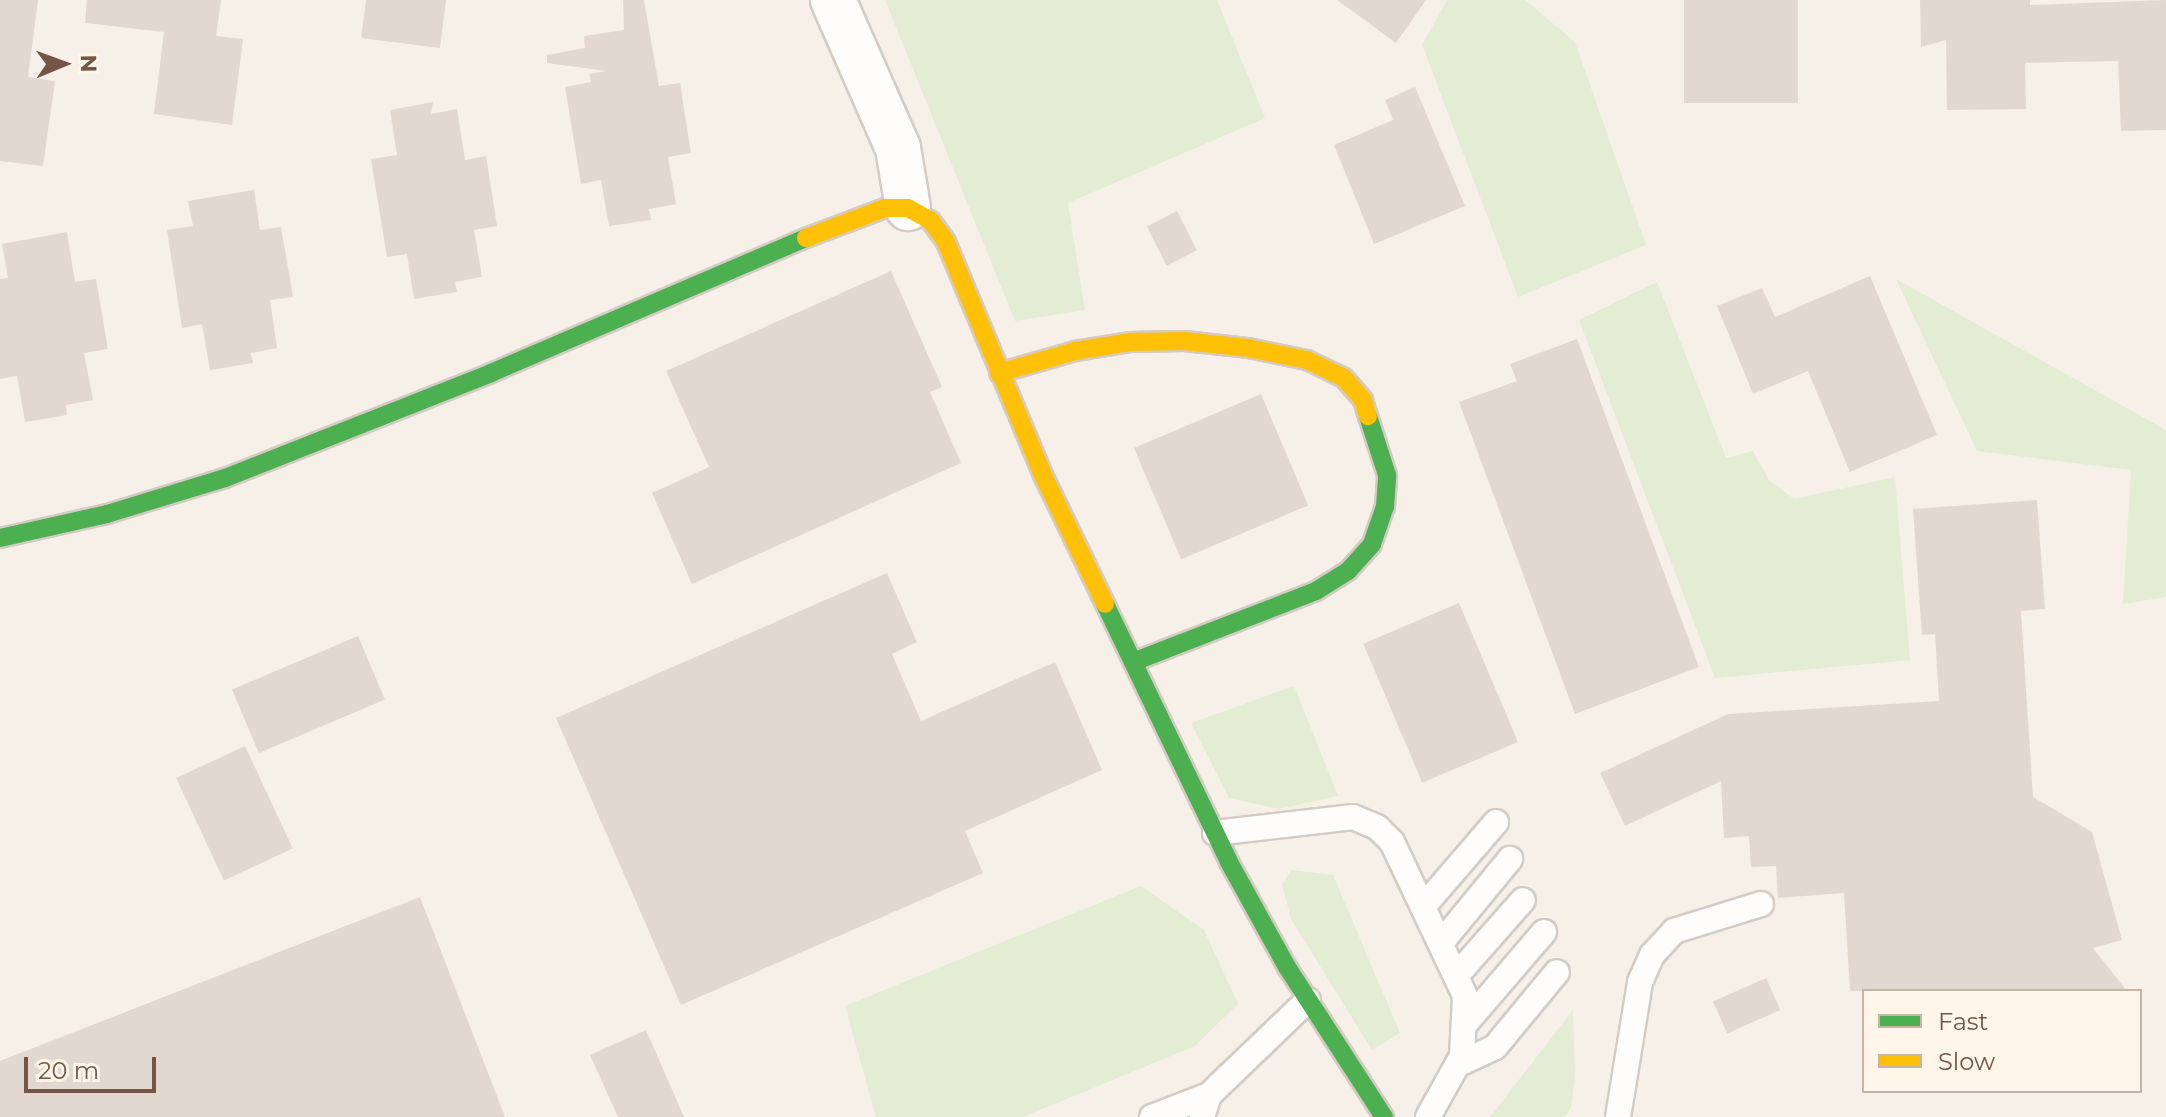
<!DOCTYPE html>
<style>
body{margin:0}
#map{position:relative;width:2166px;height:1117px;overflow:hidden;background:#f6f0e8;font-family:Montserrat,sans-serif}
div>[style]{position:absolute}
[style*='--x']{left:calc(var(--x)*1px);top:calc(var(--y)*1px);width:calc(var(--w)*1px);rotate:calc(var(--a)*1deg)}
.green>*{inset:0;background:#e3edd3}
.building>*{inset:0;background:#e3d8d0;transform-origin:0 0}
.roads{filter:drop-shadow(2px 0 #d4cbc5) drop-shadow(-2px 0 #d4cbc5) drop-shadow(0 2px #d4cbc5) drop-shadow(0 -2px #d4cbc5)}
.lane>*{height:24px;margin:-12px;padding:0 12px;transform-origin:12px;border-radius:12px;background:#fefdfc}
.street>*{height:44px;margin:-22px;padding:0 22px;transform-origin:22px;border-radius:22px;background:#fefdfc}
.fast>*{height:18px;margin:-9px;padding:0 9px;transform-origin:9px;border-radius:9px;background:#4caf50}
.slow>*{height:18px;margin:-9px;padding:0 9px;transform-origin:9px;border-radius:9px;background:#ffc107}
span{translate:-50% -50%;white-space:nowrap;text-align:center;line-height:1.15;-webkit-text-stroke:8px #fff5e8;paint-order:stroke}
.legend{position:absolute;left:1862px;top:989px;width:280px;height:104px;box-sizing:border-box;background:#fff5e8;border:2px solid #c7b5a8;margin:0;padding:10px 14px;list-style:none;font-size:24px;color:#745548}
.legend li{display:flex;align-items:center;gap:16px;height:40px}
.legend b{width:40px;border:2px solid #c7b5a8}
.north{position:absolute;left:24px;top:24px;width:80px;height:80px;-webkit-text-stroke:6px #fff5e8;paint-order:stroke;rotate:89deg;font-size:22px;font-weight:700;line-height:32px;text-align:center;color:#745548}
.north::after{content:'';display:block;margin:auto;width:28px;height:36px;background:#745548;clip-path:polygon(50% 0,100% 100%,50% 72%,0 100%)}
.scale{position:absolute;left:24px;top:1057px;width:132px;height:36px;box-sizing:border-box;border:4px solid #745548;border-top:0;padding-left:10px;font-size:24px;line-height:28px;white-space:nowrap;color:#745548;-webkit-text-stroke:6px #fff5e8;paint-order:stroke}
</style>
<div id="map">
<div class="green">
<i style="clip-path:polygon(885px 0,1217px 0,1265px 118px,1068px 203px,1085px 310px,1015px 321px)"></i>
<i style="clip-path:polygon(1447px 0,1525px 0,1575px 42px,1646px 245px,1518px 297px,1422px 45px)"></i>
<i style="clip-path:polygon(1896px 279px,2166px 430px,2166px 597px,2123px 604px,2131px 470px,1977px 451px)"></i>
<i style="clip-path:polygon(1657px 282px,1726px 458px,1753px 451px,1769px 480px,1794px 499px,1895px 477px,1910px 660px,1715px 678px,1579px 320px)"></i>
<i style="clip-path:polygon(1294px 686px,1338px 796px,1279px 809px,1229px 798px,1191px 723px)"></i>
<i style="clip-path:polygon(1292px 870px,1333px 875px,1400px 1033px,1372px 1050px,1291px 919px,1282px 884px)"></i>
<i style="clip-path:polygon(1141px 886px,1204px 930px,1238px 1004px,1195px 1046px,1023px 1117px,876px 1117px,845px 1006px)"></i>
<i style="clip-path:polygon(1573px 1010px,1575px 1078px,1571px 1107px,1565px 1117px,1490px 1117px)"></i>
</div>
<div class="building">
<i style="clip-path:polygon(0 0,38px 0,28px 77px,55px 81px,43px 166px,0 161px)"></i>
<i style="clip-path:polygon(87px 0,221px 0,216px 36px,243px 39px,232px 125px,154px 114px,164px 32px,85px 23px)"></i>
<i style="clip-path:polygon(366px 0,446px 0,440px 48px,361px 38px)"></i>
<i style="clip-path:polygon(623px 0,644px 0,659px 86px,680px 83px,691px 153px,668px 157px,676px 204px,649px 209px,651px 220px,609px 226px,601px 180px,581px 184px,565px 87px,591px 82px,589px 74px,607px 71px,547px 63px,547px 55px,585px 48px,584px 36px,624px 30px)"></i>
<i style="clip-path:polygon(1337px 0,1426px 0,1396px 43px)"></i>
<i style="left:1684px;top:0;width:114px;height:103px"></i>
<i style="clip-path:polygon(1920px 0,2030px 0,2030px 5px,2166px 0,2166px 130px,2121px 131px,2118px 61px,2025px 63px,2026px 109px,1947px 110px,1946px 40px,1921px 47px)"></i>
<i style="clip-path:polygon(1415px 87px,1465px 206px,1374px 244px,1334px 145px,1393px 120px,1385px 100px)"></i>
<i style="clip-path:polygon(433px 102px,431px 114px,457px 109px,465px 160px,486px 156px,497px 226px,474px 230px,482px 277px,455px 282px,457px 292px,414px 299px,407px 254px,387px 257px,371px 159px,397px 155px,390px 110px)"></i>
<i style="clip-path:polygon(254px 190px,260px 230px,281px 227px,293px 297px,270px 300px,277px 348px,251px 353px,253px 363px,210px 370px,202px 324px,182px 328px,167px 230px,193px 226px,188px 201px)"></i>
<i style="left:1177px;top:211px;width:44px;height:34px;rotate:63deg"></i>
<i style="clip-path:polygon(67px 232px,75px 282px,96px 279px,108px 349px,84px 353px,93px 400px,66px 405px,67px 415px,25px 422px,17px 376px,0 379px,0 279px,8px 278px,2px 244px)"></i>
<i style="clip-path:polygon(891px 271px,942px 387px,930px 392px,961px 463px,692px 584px,652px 493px,709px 467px,666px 371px)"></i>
<i style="clip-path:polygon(1870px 276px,1937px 435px,1850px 472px,1808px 371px,1753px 394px,1717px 306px,1762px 288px,1775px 317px)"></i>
<i style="clip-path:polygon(1577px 339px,1699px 667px,1575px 714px,1459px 402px,1517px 381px,1510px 364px)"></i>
<i style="left:1261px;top:394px;width:121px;height:138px;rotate:67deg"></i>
<i style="clip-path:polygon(2037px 500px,2045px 609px,2021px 611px,2033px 797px,2092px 832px,2122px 940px,2093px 948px,2127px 991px,1850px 991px,1844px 893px,1778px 898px,1776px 866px,1751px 867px,1749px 836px,1724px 838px,1721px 781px,1625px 826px,1600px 773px,1728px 714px,1939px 701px,1935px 634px,1922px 635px,1913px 509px)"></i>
<i style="clip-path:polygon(887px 573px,917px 642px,892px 654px,921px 721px,1055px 662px,1102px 770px,965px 831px,983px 873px,681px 1005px,556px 718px)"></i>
<i style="left:1459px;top:603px;width:151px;height:104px;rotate:67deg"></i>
<i style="left:358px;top:636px;width:69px;height:137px;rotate:67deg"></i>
<i style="left:245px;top:746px;width:113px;height:76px;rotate:65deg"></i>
<i style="clip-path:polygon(420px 897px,505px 1117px,0 1117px,0 1061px)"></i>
<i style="left:1766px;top:978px;width:35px;height:58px;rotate:66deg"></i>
<i style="clip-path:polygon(646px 1030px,684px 1117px,618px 1117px,590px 1055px)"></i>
</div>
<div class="roads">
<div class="lane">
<i style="--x:1215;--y:833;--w:139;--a:-6.6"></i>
<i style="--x:1353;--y:817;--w:26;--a:23"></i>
<i style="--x:1377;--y:827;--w:21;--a:45"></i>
<i style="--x:1392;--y:842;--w:170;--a:64.6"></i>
<i style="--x:1465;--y:996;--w:60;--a:92.9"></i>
<i style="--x:1462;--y:1056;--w:70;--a:119.1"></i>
<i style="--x:1423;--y:907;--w:112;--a:-49.3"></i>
<i style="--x:1441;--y:943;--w:109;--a:-50.6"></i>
<i style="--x:1456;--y:976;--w:101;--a:-48.6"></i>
<i style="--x:1466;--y:1023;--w:120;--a:-49.4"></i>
<i style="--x:1457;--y:1065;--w:42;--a:-25.3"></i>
<i style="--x:1495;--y:1047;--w:97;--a:-50.4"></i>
<i style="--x:1152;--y:1117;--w:61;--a:-21.1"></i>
<i style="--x:1202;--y:1117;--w:23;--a:-72"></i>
<i style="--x:1209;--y:1095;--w:137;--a:-43.8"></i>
<i style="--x:1618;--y:1117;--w:137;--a:-80.7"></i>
<i style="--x:1640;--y:982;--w:30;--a:-66"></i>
<i style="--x:1652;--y:955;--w:33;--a:-47"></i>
<i style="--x:1674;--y:931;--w:91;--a:-17.2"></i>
</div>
<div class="street">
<i style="--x:833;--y:0;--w:162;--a:66.3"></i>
<i style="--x:898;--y:148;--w:61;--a:80.5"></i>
</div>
<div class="fast">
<i style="--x:0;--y:538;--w:110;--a:-12.6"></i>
<i style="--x:107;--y:514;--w:123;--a:-17"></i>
<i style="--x:225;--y:478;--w:286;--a:-21.5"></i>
<i style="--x:491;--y:373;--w:343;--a:-23.2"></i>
<i style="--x:1105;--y:604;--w:286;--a:64.3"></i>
<i style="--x:1229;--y:862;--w:120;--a:61.1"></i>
<i style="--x:1287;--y:967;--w:179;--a:57.1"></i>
<i style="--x:1133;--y:662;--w:196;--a:-21.2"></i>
<i style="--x:1316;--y:591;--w:38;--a:-32"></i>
<i style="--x:1348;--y:571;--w:36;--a:-48"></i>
<i style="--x:1372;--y:544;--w:39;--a:-71"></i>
<i style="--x:1385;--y:507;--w:32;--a:-86"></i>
<i style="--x:1387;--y:475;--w:62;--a:-107.9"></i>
</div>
<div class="slow">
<i style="--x:806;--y:238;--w:85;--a:-20.8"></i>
<i style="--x:885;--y:208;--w:23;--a:0"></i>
<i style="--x:908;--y:208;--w:26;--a:29"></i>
<i style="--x:931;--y:221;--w:26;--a:54"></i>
<i style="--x:946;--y:242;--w:252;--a:67.4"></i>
<i style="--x:1043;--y:475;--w:143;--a:64.3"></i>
<i style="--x:999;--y:373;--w:79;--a:-16.1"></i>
<i style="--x:1075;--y:351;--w:57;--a:-9.1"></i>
<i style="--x:1131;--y:342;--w:53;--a:-1.1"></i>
<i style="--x:1184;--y:341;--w:64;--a:6.2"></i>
<i style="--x:1248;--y:348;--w:60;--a:11.5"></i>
<i style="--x:1307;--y:360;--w:41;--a:25.9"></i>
<i style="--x:1344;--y:378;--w:29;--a:49"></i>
<i style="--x:1363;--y:400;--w:17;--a:73"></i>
</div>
</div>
<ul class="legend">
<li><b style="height:10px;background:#4caf50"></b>Fast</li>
<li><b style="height:10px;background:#ffc107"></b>Slow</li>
</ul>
<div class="north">N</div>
<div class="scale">20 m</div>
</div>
